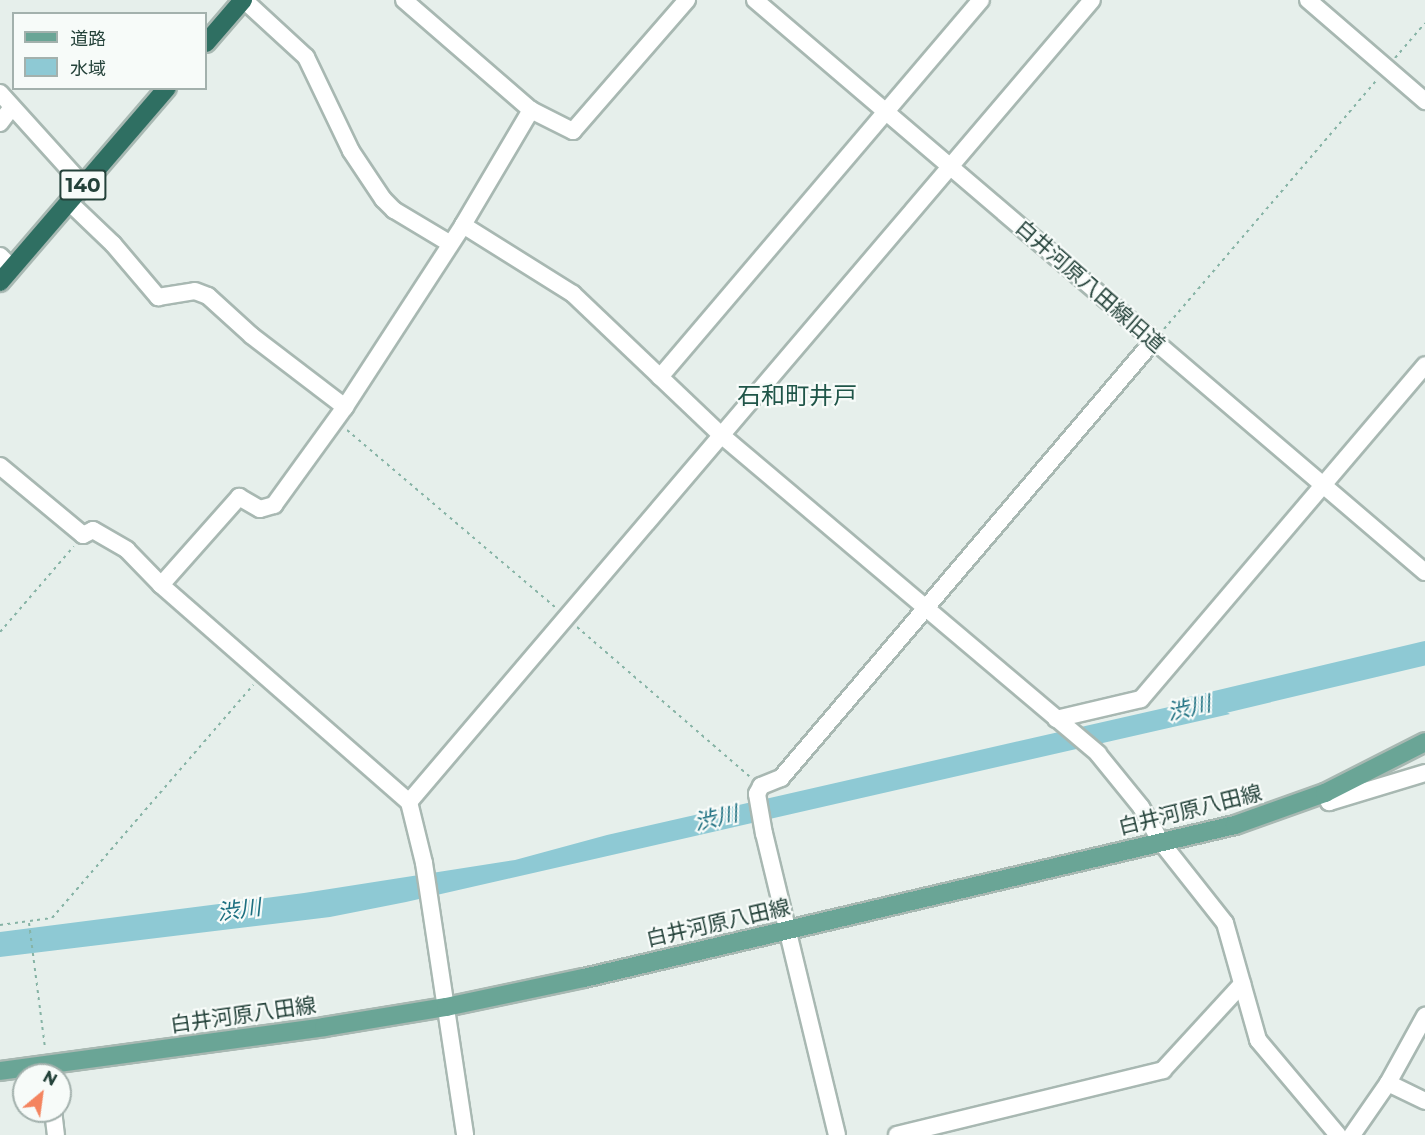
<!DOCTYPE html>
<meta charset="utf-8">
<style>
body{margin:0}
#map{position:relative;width:1425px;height:1135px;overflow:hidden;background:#e6efeb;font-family:Montserrat,"Noto Sans JP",sans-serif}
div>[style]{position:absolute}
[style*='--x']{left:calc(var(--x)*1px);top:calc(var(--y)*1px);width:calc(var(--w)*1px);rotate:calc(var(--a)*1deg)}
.water>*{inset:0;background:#8ec9d4}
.river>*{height:24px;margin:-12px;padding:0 12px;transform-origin:12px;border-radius:12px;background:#8ec9d4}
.path>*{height:2px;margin-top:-1px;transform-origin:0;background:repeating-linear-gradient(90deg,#86b3a5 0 3px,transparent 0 7.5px)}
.roads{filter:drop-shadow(2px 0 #a8b8b2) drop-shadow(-2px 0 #a8b8b2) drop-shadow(0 2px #a8b8b2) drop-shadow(0 -2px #a8b8b2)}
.minor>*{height:16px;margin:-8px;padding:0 8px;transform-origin:8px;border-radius:8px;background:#fff}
.major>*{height:18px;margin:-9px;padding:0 9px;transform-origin:9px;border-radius:9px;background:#6aa596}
.highway>*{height:18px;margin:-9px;padding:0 9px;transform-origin:9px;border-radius:9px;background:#2f6f62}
span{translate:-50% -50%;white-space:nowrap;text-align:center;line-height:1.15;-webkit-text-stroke:4.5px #f7fbf9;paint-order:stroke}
.shield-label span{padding:2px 4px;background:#f7fbf9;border:2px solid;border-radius:4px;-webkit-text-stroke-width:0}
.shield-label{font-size:20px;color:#24423a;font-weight:700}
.street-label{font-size:21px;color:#24423a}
.water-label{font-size:22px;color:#1c6f80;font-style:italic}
.quarter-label{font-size:24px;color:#1f5548}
.legend{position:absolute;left:12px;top:12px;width:195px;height:78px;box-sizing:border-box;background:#f7fbf9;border:2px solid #a3b1ad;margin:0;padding:8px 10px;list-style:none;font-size:18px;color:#24423a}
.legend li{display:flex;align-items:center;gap:12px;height:30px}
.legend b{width:30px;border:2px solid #a3b1ad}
.north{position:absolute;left:12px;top:1063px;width:60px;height:60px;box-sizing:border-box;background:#f7fbf9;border:2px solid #a3b1ad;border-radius:50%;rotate:29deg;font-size:16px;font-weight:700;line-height:24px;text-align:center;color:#24423a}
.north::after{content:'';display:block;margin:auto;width:21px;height:27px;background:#f4845f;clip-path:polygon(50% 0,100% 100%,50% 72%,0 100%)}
</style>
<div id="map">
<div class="water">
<i style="clip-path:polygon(1204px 699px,1230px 714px,406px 902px,330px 917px,0 957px,0 932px,304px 893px,515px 860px,607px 835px)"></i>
</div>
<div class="river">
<i style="--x:1182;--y:711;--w:250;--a:-13.4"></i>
</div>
<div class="path">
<i style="--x:1395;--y:58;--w:46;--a:-49.4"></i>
<i style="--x:1164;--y:329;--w:330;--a:-49.5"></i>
<i style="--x:347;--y:430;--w:273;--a:40.4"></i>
<i style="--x:577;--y:627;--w:228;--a:40.9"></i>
<i style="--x:0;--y:632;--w:113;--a:-49.3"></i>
<i style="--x:29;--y:923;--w:126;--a:82.7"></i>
<i style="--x:0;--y:925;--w:52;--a:-7.7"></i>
<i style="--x:52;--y:918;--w:308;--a:-49.2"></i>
</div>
<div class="roads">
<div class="minor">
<i style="--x:244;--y:0;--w:84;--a:42.6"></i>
<i style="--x:306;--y:57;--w:104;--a:64.4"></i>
<i style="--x:351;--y:151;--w:58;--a:56.3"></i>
<i style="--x:383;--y:199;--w:16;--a:45"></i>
<i style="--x:394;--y:210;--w:64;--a:31"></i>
<i style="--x:404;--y:0;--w:168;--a:40.9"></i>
<i style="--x:531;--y:110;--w:47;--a:26.6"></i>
<i style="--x:573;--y:131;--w:174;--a:-49"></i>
<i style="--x:755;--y:0;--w:881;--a:40.49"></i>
<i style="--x:1308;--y:0;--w:155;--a:40.8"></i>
<i style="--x:0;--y:93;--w:124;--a:47.9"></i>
<i style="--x:0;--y:123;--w:20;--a:-53"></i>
<i style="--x:69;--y:202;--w:61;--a:43.7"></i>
<i style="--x:113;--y:244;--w:70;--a:49.7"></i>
<i style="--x:158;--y:297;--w:37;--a:-9"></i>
<i style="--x:195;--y:291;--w:14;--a:21"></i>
<i style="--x:208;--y:296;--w:59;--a:42.3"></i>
<i style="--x:252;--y:336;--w:117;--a:37.4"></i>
<i style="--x:463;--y:225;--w:130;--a:32.1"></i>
<i style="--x:573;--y:294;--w:203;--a:43.6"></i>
<i style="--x:720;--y:434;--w:495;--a:40.2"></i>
<i style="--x:1098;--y:754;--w:68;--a:50.9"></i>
<i style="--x:1141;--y:807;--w:40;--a:60.3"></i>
<i style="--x:1161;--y:842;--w:103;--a:51.7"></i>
<i style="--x:1225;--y:923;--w:122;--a:74.2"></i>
<i style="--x:1258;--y:1040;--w:124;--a:49.9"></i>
<i style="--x:0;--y:256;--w:17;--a:45"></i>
<i style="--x:660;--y:377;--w:495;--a:-49.6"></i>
<i style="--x:0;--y:466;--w:108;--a:39.7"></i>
<i style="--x:83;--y:535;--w:11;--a:-27"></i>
<i style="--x:93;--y:530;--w:39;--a:30"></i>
<i style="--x:127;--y:550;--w:49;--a:45.8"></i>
<i style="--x:161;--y:585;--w:330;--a:41.2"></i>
<i style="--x:409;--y:802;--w:63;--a:76.2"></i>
<i style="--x:424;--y:863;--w:275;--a:81.4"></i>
<i style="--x:161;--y:585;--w:118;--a:-48.4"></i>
<i style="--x:239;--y:497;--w:24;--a:30"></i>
<i style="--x:260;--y:509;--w:15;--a:-16"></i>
<i style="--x:274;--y:505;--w:121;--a:-54.1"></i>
<i style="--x:345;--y:407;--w:217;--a:-57"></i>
<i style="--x:463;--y:225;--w:134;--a:-59.4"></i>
<i style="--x:1056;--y:719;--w:87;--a:-13.2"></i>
<i style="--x:1141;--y:699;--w:438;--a:-49.6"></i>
<i style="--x:1325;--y:793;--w:10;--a:66"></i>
<i style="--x:1329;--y:802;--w:100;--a:-16.8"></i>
<i style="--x:409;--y:802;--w:1053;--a:-49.58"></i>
<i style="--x:1388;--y:1083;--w:41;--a:25.9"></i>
<i style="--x:53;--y:1111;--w:24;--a:83"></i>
<i style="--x:837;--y:1135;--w:310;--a:-103.6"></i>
<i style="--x:764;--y:834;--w:41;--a:-99.9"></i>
<i style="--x:757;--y:794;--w:9;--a:-63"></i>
<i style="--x:761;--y:786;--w:22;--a:-22"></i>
<i style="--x:781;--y:778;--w:575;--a:-49.58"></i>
<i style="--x:897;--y:1135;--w:274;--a:-13.7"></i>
<i style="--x:1163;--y:1070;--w:117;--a:-47.4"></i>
<i style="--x:1352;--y:1135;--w:63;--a:-55.3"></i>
<i style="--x:1388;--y:1083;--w:77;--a:-61.1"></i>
</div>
<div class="major">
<i style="--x:0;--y:1071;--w:327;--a:-7.7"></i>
<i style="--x:324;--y:1027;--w:124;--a:-9.3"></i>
<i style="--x:446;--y:1007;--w:141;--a:-11.9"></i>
<i style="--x:584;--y:978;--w:669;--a:-13.23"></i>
<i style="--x:1235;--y:825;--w:96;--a:-19.6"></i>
<i style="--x:1325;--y:793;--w:112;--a:-27"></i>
</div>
<div class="highway">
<i style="--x:206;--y:43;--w:57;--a:-49.3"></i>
<i style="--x:0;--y:282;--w:256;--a:-49.3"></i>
</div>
</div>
<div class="shield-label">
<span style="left:83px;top:185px">140</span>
</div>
<div class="street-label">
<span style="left:1090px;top:286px;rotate:41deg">白井河原八田線旧道</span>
<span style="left:1190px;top:810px;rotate:-14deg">白井河原八田線</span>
<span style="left:718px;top:923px;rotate:-13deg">白井河原八田線</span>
<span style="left:243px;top:1015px;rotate:-8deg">白井河原八田線</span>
</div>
<div class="water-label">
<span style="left:1189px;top:708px;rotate:-13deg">渋川</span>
<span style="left:716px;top:818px;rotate:-13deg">渋川</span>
<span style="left:239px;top:910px;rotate:-8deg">渋川</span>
</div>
<div class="quarter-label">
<span style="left:797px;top:396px">石和町井戸</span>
</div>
<ul class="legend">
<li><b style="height:8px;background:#6aa596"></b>道路</li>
<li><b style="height:16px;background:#8ec9d4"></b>水域</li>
</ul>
<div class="north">N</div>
</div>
